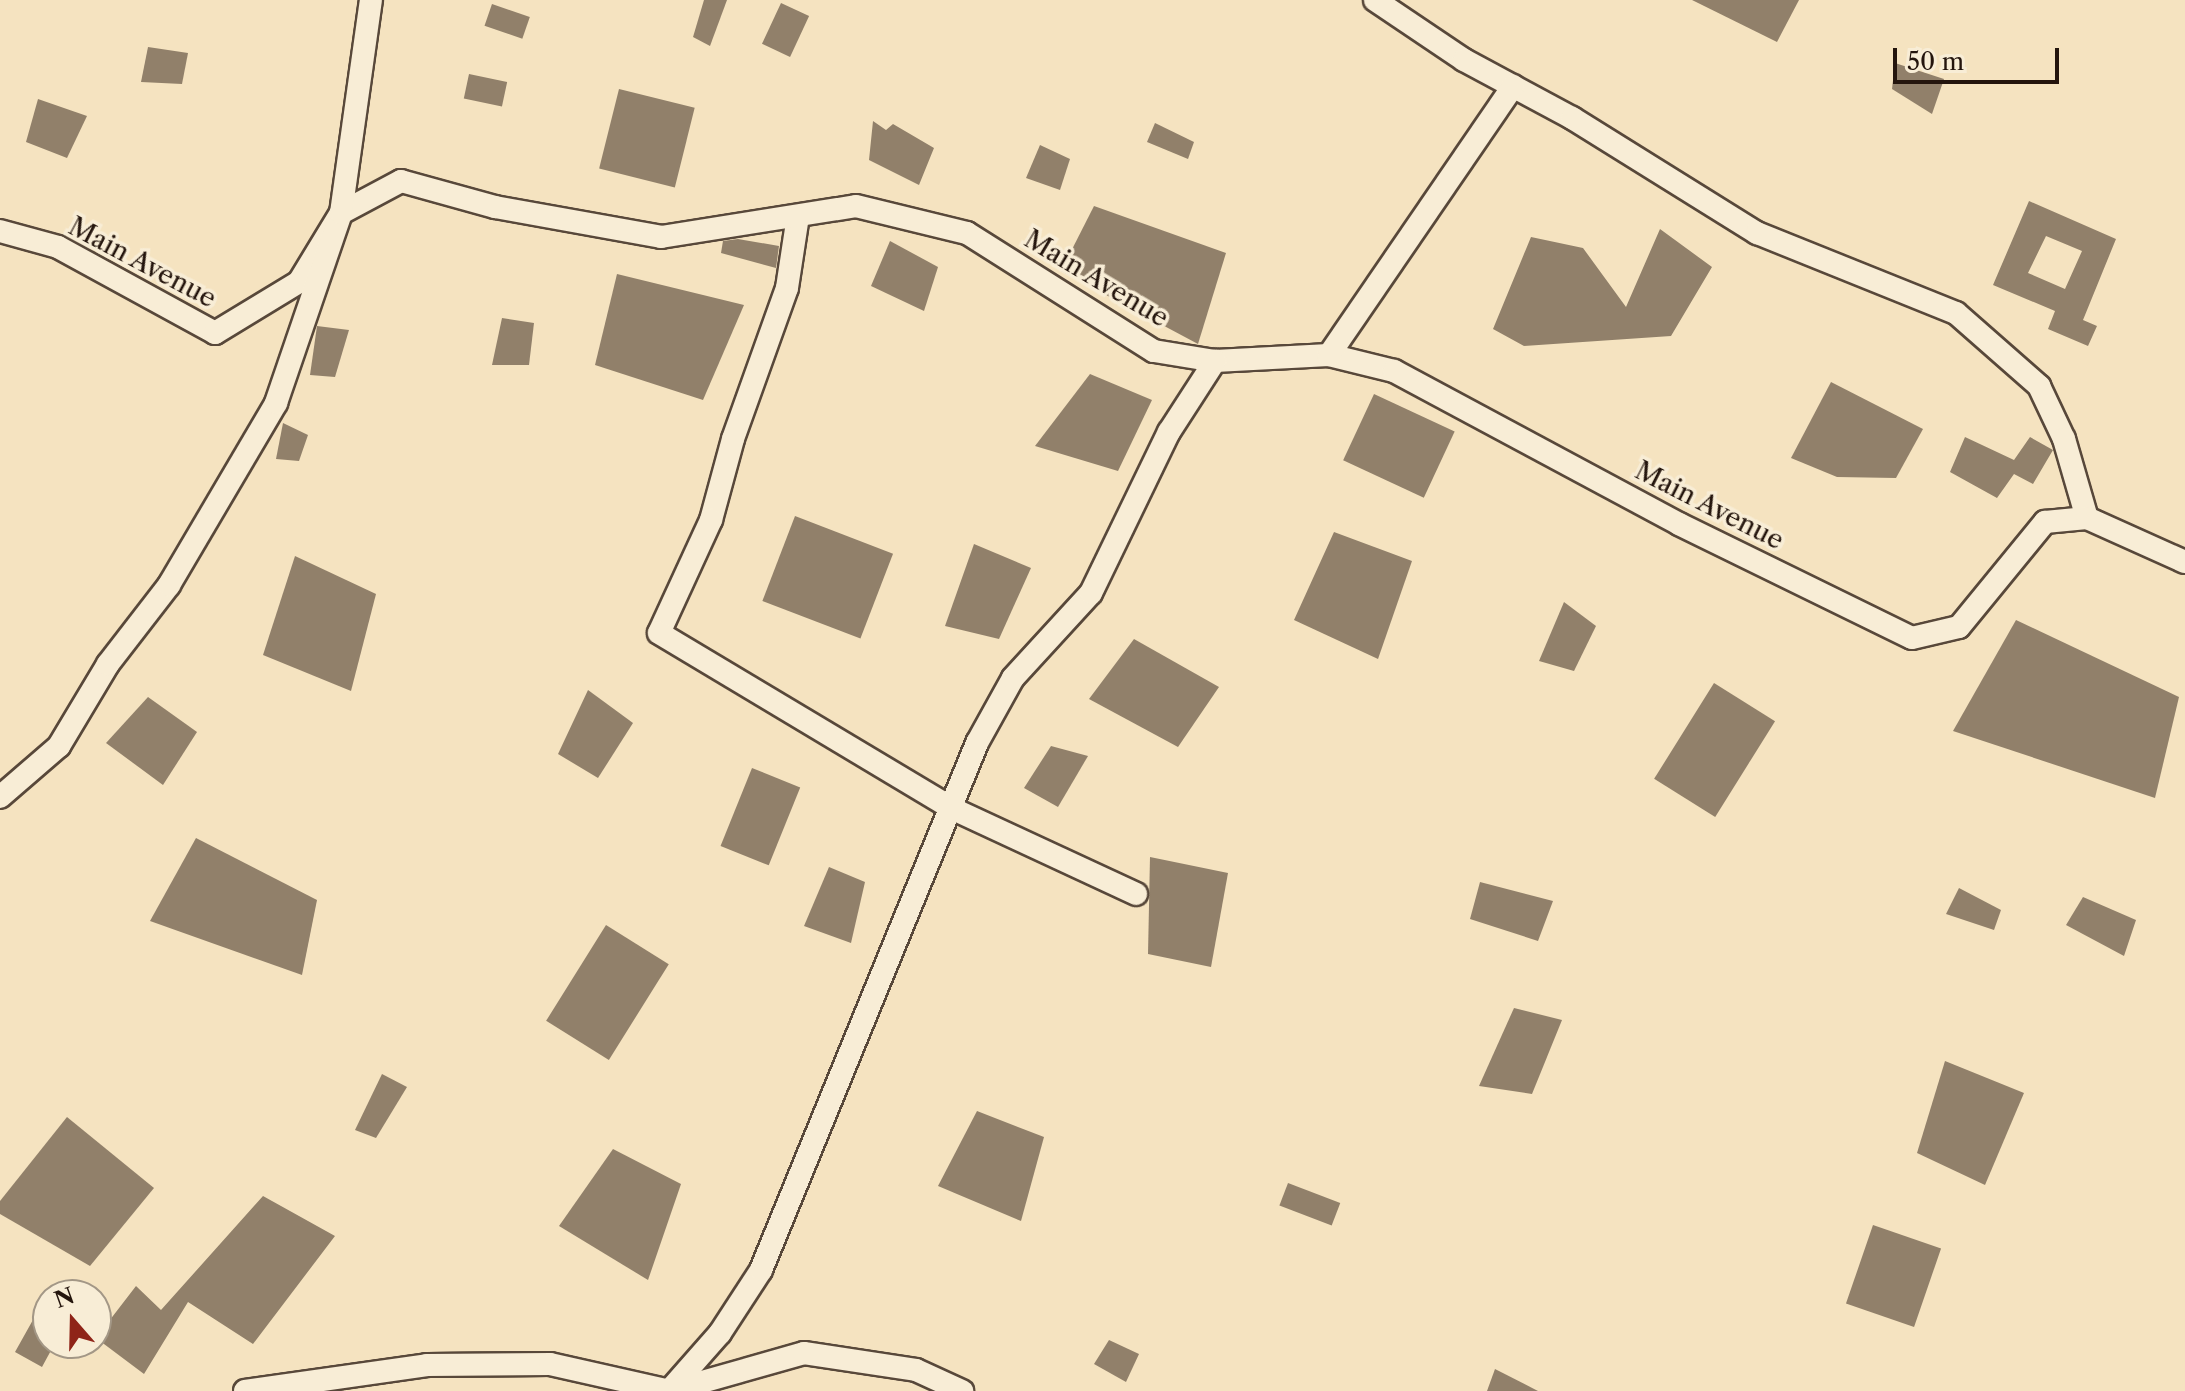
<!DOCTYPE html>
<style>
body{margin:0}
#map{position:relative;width:2185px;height:1391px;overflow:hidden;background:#f5e3c0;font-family:"Libre Caslon Text",serif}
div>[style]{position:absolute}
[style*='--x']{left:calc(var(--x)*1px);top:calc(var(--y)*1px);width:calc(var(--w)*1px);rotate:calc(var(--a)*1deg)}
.building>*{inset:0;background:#91806a;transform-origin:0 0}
.roads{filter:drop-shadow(2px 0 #58483a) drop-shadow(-2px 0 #58483a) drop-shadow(0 2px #58483a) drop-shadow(0 -2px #58483a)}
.street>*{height:22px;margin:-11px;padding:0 11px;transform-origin:11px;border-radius:11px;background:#f8edd6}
span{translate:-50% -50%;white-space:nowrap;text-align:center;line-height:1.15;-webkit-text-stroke:7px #f8edd6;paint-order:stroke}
.street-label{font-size:26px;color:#24150d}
.north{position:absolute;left:32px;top:1279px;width:80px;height:80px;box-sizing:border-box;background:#f8edd6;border:2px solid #a39786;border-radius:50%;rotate:340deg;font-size:22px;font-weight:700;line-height:32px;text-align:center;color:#24150d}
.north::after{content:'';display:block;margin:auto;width:28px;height:36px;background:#8f2418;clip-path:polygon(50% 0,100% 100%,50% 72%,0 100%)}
.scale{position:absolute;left:1893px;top:48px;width:166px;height:36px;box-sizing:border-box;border:4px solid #24150d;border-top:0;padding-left:10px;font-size:24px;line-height:28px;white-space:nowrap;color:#24150d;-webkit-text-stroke:6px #f8edd6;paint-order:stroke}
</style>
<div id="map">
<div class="building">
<i style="clip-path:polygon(704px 0,727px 0,710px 46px,693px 37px)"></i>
<i style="clip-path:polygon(1692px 0,1799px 0,1777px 42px)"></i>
<i style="left:781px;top:3px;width:31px;height:45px;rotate:25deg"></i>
<i style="left:492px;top:4px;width:40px;height:23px;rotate:19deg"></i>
<i style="clip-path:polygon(148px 47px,188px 53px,182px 84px,141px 82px)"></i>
<i style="clip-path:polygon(1895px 63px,1944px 79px,1932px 114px,1892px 89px)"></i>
<i style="left:469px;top:74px;width:39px;height:25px;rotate:12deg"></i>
<i style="left:619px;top:89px;width:78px;height:82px;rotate:14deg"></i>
<i style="clip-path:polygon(38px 99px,87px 116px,67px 158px,26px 142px)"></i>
<i style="clip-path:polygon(873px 121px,886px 130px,893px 124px,934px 148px,919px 185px,869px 160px)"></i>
<i style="clip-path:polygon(1155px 123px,1194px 142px,1188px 159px,1147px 142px)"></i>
<i style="clip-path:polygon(1040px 145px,1070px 159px,1060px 190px,1026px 178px)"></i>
<i style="clip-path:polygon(evenodd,2029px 201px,2116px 239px,2083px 320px,2097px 326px,2088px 346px,2048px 329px,2055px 311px,1993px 285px,2029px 201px,2046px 236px,2082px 251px,2065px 289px,2028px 273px,2046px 236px)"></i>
<i style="clip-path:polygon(1094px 206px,1226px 253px,1198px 344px,1061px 271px)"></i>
<i style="clip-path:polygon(1660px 229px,1712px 267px,1671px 336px,1524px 346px,1493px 329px,1531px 237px,1583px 248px,1626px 307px)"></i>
<i style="clip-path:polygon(738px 239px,779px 246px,776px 268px,721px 253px,723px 241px)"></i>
<i style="clip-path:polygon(890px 241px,938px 267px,924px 311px,871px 286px)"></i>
<i style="clip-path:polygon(617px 274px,744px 305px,703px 400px,595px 365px)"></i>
<i style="clip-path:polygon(502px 318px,534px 323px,529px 365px,492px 365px)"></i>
<i style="clip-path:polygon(317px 326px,349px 330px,335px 377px,310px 375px)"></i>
<i style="clip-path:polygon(1090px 374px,1152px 400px,1118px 471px,1035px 446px)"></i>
<i style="clip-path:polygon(1831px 382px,1923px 429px,1896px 478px,1837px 477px,1791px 458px)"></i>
<i style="left:1374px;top:394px;width:89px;height:73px;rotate:25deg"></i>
<i style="clip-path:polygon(283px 423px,308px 435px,299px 461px,276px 459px)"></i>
<i style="clip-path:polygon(1965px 437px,2014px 460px,2030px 437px,2053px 450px,2033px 484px,2014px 474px,1997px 498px,1950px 472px)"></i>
<i style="left:795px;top:516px;width:105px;height:91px;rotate:21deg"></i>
<i style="clip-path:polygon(1334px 532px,1412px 561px,1378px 659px,1294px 620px)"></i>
<i style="clip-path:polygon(974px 544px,1031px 568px,999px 639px,945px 626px)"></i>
<i style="clip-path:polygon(295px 556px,376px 594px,351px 691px,263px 655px)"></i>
<i style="clip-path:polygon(1564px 602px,1596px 626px,1574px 671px,1539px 661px)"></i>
<i style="clip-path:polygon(2016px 620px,2179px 697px,2155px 798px,1953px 731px)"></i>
<i style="clip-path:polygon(1134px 639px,1219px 687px,1178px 747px,1089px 699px)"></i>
<i style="left:1714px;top:683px;width:72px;height:113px;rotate:32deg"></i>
<i style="clip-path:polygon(588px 690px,633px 723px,598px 778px,558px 754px)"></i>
<i style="clip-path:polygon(148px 697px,197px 732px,163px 785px,106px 743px)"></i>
<i style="clip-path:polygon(1051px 746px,1088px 756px,1058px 807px,1024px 788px)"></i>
<i style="left:752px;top:768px;width:52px;height:84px;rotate:22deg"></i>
<i style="clip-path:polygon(196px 838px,317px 900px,302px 975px,150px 921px)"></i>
<i style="clip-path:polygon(1150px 857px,1228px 873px,1211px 967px,1148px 954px)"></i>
<i style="clip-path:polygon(829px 867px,865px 882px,851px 943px,804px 926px)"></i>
<i style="clip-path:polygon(1480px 882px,1553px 901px,1538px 941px,1470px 919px)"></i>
<i style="clip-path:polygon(1959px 888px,2001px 910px,1994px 930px,1946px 914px)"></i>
<i style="clip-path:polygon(2083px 897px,2136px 920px,2124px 956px,2066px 925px)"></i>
<i style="left:606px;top:925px;width:74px;height:113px;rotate:32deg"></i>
<i style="clip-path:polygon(1514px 1008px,1562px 1020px,1532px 1094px,1479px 1086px)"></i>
<i style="clip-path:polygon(1945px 1061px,2024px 1093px,1985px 1185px,1917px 1153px)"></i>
<i style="clip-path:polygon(382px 1074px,407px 1087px,376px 1138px,355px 1130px)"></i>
<i style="clip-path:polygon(977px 1111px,1044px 1137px,1021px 1221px,938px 1186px)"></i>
<i style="clip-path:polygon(67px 1117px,154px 1188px,90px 1266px,0 1214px,0 1201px)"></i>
<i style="clip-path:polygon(613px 1149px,681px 1184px,648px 1280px,559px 1226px)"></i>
<i style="left:1288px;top:1183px;width:56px;height:24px;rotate:21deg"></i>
<i style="clip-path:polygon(263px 1196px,335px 1236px,253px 1344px,188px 1302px,144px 1374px,96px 1338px,136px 1286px,161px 1310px)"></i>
<i style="left:1873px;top:1225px;width:72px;height:83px;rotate:19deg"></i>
<i style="clip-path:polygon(48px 1293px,48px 1343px,55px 1343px,42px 1367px,15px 1352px)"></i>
<i style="clip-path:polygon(1109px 1340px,1139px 1354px,1126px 1382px,1094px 1364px)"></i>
<i style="clip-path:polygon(1495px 1369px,1538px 1391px,1487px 1391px)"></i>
</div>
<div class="roads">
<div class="street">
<i style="--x:1375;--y:0;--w:107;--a:34"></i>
<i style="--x:1464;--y:60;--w:123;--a:28.2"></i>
<i style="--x:1572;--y:118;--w:218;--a:31.9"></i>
<i style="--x:1757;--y:233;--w:214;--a:21.9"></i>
<i style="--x:1956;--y:313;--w:111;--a:41.3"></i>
<i style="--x:2039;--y:386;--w:59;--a:64.7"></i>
<i style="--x:2064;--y:439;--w:82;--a:73.8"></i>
<i style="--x:798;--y:216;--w:73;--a:98.7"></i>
<i style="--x:787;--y:288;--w:160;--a:109.7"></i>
<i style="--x:733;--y:439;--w:84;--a:105.2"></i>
<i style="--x:711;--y:520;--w:124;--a:114.7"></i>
<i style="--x:659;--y:633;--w:340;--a:30.9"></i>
<i style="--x:951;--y:808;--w:204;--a:24.9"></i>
<i style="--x:0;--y:231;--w:60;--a:15.4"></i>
<i style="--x:58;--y:247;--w:179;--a:28.7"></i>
<i style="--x:215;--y:333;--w:98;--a:-31.3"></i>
<i style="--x:299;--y:282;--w:81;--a:-58.7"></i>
<i style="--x:341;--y:213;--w:68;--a:-28.1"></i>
<i style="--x:401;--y:181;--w:98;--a:15.5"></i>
<i style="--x:495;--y:207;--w:169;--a:10.2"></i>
<i style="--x:661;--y:237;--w:197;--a:-9"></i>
<i style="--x:856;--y:206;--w:114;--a:13.7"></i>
<i style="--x:967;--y:233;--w:221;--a:32.3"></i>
<i style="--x:1154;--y:351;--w:62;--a:9.3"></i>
<i style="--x:1215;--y:361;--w:114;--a:-3"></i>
<i style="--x:1329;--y:355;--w:67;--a:13.8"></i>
<i style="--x:1394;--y:371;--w:323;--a:28.2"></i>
<i style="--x:1679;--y:524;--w:259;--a:26.1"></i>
<i style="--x:1912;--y:638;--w:48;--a:-13.2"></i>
<i style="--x:1959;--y:627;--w:136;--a:-50.7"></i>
<i style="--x:2045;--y:522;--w:42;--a:-5.4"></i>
<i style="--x:2087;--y:518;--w:107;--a:24.2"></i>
<i style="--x:1329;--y:355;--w:326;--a:-55.6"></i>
<i style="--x:0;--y:797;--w:78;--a:-40.8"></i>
<i style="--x:59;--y:746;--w:96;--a:-59.1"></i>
<i style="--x:108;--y:664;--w:100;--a:-52.3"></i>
<i style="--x:169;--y:585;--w:211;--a:-59.5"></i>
<i style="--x:276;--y:403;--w:201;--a:-71.1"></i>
<i style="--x:341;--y:213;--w:215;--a:-82"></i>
<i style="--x:245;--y:1391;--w:184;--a:-8.1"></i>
<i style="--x:427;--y:1365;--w:123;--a:-0.5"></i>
<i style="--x:550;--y:1364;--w:123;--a:12.7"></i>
<i style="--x:670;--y:1391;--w:139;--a:-15.8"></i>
<i style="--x:804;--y:1353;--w:113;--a:8.6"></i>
<i style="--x:916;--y:1370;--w:51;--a:24.5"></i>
<i style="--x:669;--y:1391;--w:77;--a:-48.7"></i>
<i style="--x:720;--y:1333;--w:75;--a:-56.9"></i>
<i style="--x:761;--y:1270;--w:570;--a:-67.71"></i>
<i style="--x:977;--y:743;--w:74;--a:-61"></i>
<i style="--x:1013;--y:678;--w:115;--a:-47.5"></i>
<i style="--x:1091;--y:593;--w:179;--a:-64.2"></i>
<i style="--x:1169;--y:432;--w:85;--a:-57.1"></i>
</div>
</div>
<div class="street-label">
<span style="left:142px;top:263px;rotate:28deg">Main Avenue</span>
<span style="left:1096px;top:279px;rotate:31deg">Main Avenue</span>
<span style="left:1709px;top:506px;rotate:27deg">Main Avenue</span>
</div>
<div class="north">N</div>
<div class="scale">50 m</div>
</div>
